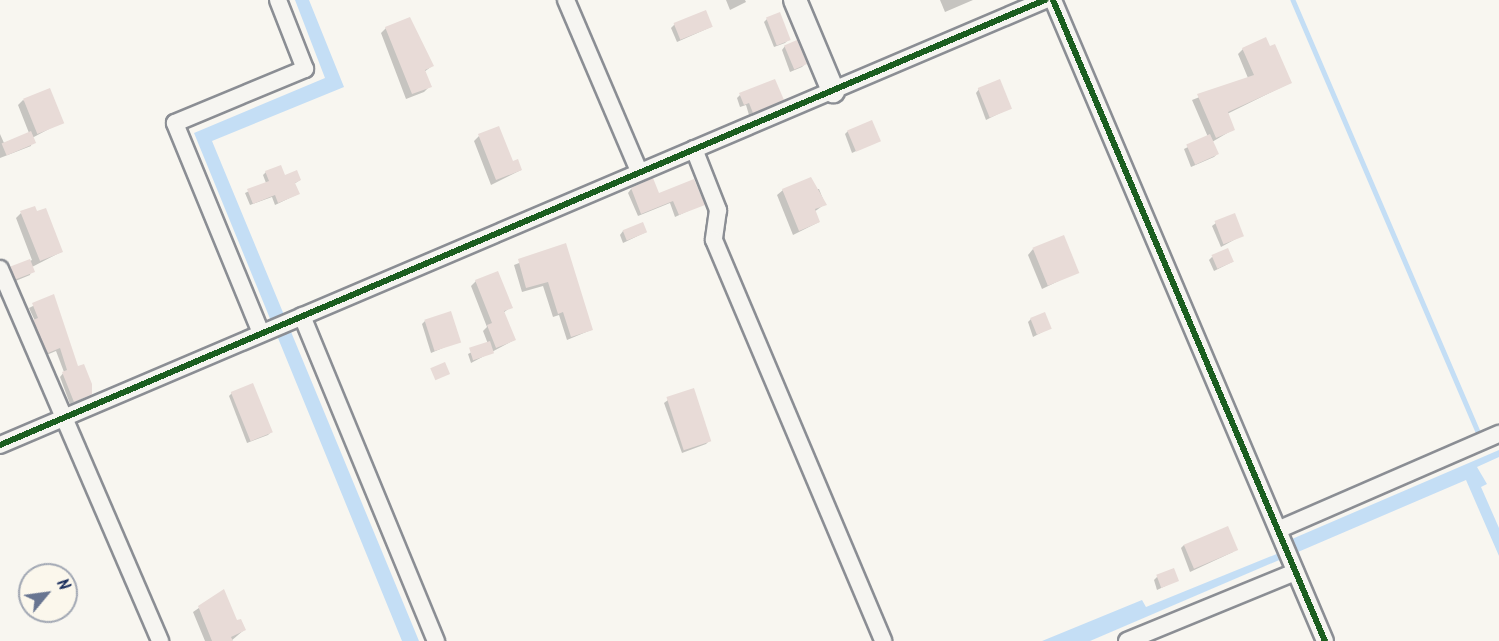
<!DOCTYPE html>
<style>
body{margin:0}
#map{position:relative;width:1499px;height:641px;overflow:hidden;background:#f8f6f0;font-family:Kalam,sans-serif}
div>[style]{position:absolute}
[style*='--x']{left:calc(var(--x)*1px);top:calc(var(--y)*1px);width:calc(var(--w)*1px);rotate:calc(var(--a)*1deg)}
.water>*{inset:0;background:#c4def5}
.shadow>*{inset:0;background:#0003}
.stream>*{height:4.5px;margin:-2.25px;padding:0 2.25px;transform-origin:2.25px;border-radius:2.25px;background:#c4def5}
.building>*{inset:0;background:#e8dbd7;transform-origin:0 0}
.roads{filter:drop-shadow(2px 0 #8b8e94) drop-shadow(-2px 0 #8b8e94) drop-shadow(0 2px #8b8e94) drop-shadow(0 -2px #8b8e94)}
.street>*{height:16px;margin:-8px;padding:0 8px;transform-origin:8px;border-radius:8px;background:#f6f5f1}
.secondary>*{height:22px;margin:-11px;padding:0 11px;transform-origin:11px;border-radius:11px;background:#f6f5f1}
.cycleway>*{height:6px;margin:-3px;padding:0 3px;transform-origin:3px;border-radius:3px;background:#1b5e20}
span{translate:-50% -50%;white-space:nowrap;text-align:center;line-height:1.15;-webkit-text-stroke:4.5px #fbf7ec;paint-order:stroke}
.north{position:absolute;left:18px;top:563px;width:60px;height:60px;box-sizing:border-box;background:#fbf7ec;border:2px solid #a1a7b3;border-radius:50%;rotate:61deg;font-size:16px;font-weight:700;line-height:24px;text-align:center;color:#1b2f5e}
.north::after{content:'';display:block;margin:auto;width:21px;height:27px;background:#687591;clip-path:polygon(50% 0,100% 100%,50% 72%,0 100%)}
</style>
<div id="map">
<div class="water">
<i style="clip-path:polygon(295px 0,309px 0,344px 87px,212px 141px,419px 641px,402px 641px,194px 133px,325px 78px)"></i>
<i style="clip-path:polygon(1499px 450px,1499px 457px,1477px 467px,1487px 484px,1481px 487px,1499px 528px,1499px 556px,1466px 480px,1090px 641px,1042px 641px,1142px 600px,1146px 607px,1279px 553px,1294px 543px,1292px 539px)"></i>
</div>
<div class="shadow">
<i style="clip-path:polygon(726px 0,745px 0,746px 2px,730px 10px)"></i>
<i style="clip-path:polygon(940px 0,973px 0,945px 12px)"></i>
<i style="clip-path:polygon(767px 19px,789px 39px,785px 43px,774px 47px,764px 22px)"></i>
<i style="clip-path:polygon(675px 24px,711px 27px,677px 42px,671px 28px)"></i>
<i style="clip-path:polygon(386px 28px,432px 66px,424px 72px,430px 86px,424px 92px,406px 99px,381px 33px)"></i>
<i style="clip-path:polygon(785px 46px,805px 64px,802px 67px,790px 72px,782px 50px)"></i>
<i style="clip-path:polygon(1269px 48px,1290px 83px,1227px 114px,1234px 129px,1212px 142px,1217px 154px,1214px 157px,1191px 167px,1184px 149px,1208px 137px,1192px 100px,1248px 78px,1238px 54px,1243px 49px)"></i>
<i style="clip-path:polygon(979px 89px,1010px 108px,986px 120px,976px 93px)"></i>
<i style="clip-path:polygon(740px 95px,782px 100px,749px 115px,746px 105px,740px 107px,737px 98px)"></i>
<i style="clip-path:polygon(23px 100px,62px 122px,32px 138px,31px 146px,0 158px,0 134px,4px 143px,29px 133px,18px 105px)"></i>
<i style="clip-path:polygon(848px 131px,879px 140px,852px 153px,845px 134px)"></i>
<i style="clip-path:polygon(479px 136px,512px 163px,521px 170px,491px 185px,474px 141px)"></i>
<i style="clip-path:polygon(266px 172px,300px 180px,294px 184px,298px 194px,275px 205px,272px 197px,250px 205px,245px 193px,266px 183px,263px 175px)"></i>
<i style="clip-path:polygon(631px 189px,658px 195px,703px 204px,675px 217px,670px 203px,638px 216px,628px 193px)"></i>
<i style="clip-path:polygon(819px 189px,825px 204px,814px 212px,819px 222px,793px 235px,777px 195px,783px 190px)"></i>
<i style="clip-path:polygon(21px 213px,61px 252px,32px 267px,30px 275px,13px 282px,8px 271px,32px 260px,16px 218px)"></i>
<i style="clip-path:polygon(1216px 223px,1243px 235px,1221px 247px,1212px 226px)"></i>
<i style="clip-path:polygon(623px 231px,646px 232px,623px 243px,620px 235px)"></i>
<i style="clip-path:polygon(565px 245px,591px 330px,567px 340px,559px 315px,553px 317px,543px 286px,522px 292px,514px 265px)"></i>
<i style="clip-path:polygon(1033px 249px,1077px 272px,1042px 289px,1028px 255px)"></i>
<i style="clip-path:polygon(1212px 257px,1232px 262px,1214px 271px,1209px 260px)"></i>
<i style="clip-path:polygon(476px 281px,511px 307px,503px 313px,514px 340px,471px 363px,468px 354px,488px 344px,483px 331px,487px 327px,471px 286px)"></i>
<i style="clip-path:polygon(53px 296px,77px 368px,91px 394px,70px 404px,60px 377px,64px 372px,56px 351px,44px 356px,31px 325px,35px 321px,29px 308px)"></i>
<i style="clip-path:polygon(1031px 319px,1050px 328px,1033px 337px,1028px 322px)"></i>
<i style="clip-path:polygon(425px 321px,459px 341px,431px 353px,422px 324px)"></i>
<i style="clip-path:polygon(232px 393px,271px 432px,268px 435px,247px 443px,229px 396px)"></i>
<i style="clip-path:polygon(668px 400px,709px 441px,706px 444px,682px 453px,664px 403px)"></i>
<i style="clip-path:polygon(1184px 545px,1233px 552px,1190px 572px,1181px 548px)"></i>
<i style="clip-path:polygon(1157px 577px,1178px 580px,1157px 590px,1154px 580px)"></i>
<i style="clip-path:polygon(224px 591px,236px 622px,244px 630px,231px 641px,205px 641px,193px 612px)"></i>
</div>
<div class="stream">
<i style="--x:1293;--y:0;--w:470;--a:66.8"></i>
</div>
<div class="building">
<i style="left:706px;top:10px;width:18px;height:35px;rotate:68deg"></i>
<i style="left:780px;top:12px;width:30px;height:15px;rotate:69deg"></i>
<i style="clip-path:polygon(410px 17px,434px 66px,425px 70px,432px 87px,412px 94px,385px 27px)"></i>
<i style="clip-path:polygon(1266px 37px,1270px 46px,1275px 44px,1292px 83px,1228px 112px,1235px 130px,1216px 138px,1197px 94px,1254px 75px,1242px 48px)"></i>
<i style="left:797px;top:40px;width:26px;height:14px;rotate:67deg"></i>
<i style="clip-path:polygon(775px 79px,784px 100px,753px 113px,749px 103px,744px 105px,739px 93px)"></i>
<i style="left:1000px;top:79px;width:32px;height:24px;rotate:68deg"></i>
<i style="left:50px;top:88px;width:38px;height:29px;rotate:68deg"></i>
<i style="left:872px;top:120px;width:23px;height:27px;rotate:67deg"></i>
<i style="clip-path:polygon(499px 126px,513px 161px,518px 159px,522px 170px,496px 180px,478px 134px)"></i>
<i style="left:31px;top:131px;width:13px;height:32px;rotate:67deg"></i>
<i style="left:1210px;top:134px;width:22px;height:26px;rotate:66deg"></i>
<i style="clip-path:polygon(281px 165px,285px 175px,297px 170px,301px 180px,295px 183px,300px 194px,278px 203px,275px 195px,253px 204px,247px 189px,269px 181px,265px 171px)"></i>
<i style="clip-path:polygon(811px 177px,827px 205px,815px 209px,820px 222px,799px 231px,782px 189px)"></i>
<i style="clip-path:polygon(653px 178px,659px 193px,694px 179px,705px 205px,679px 215px,673px 201px,641px 214px,631px 188px)"></i>
<i style="clip-path:polygon(35px 206px,37px 211px,46px 208px,63px 252px,40px 261px,20px 211px)"></i>
<i style="left:1235px;top:213px;width:25px;height:22px;rotate:69deg"></i>
<i style="left:643px;top:222px;width:11px;height:22px;rotate:68deg"></i>
<i style="left:1064px;top:235px;width:41px;height:34px;rotate:68deg"></i>
<i style="clip-path:polygon(566px 243px,593px 330px,571px 337px,563px 312px,558px 314px,548px 282px,526px 288px,518px 259px)"></i>
<i style="left:1228px;top:248px;width:15px;height:18px;rotate:67deg"></i>
<i style="left:30px;top:259px;width:14px;height:21px;rotate:69deg"></i>
<i style="clip-path:polygon(498px 271px,513px 308px,504px 311px,516px 340px,496px 348px,487px 325px,492px 323px,475px 280px)"></i>
<i style="clip-path:polygon(54px 294px,78px 366px,84px 364px,92px 384px,92px 394px,74px 402px,62px 372px,67px 370px,60px 348px,48px 353px,33px 320px,38px 318px,32px 303px)"></i>
<i style="left:451px;top:311px;width:33px;height:28px;rotate:72deg"></i>
<i style="left:1045px;top:312px;width:18px;height:16px;rotate:68deg"></i>
<i style="left:490px;top:341px;width:13px;height:22px;rotate:72deg"></i>
<i style="left:445px;top:362px;width:13px;height:16px;rotate:67deg"></i>
<i style="left:253px;top:383px;width:53px;height:24px;rotate:68deg"></i>
<i style="left:694px;top:388px;width:56px;height:29px;rotate:72deg"></i>
<i style="left:1228px;top:526px;width:26px;height:48px;rotate:67deg"></i>
<i style="left:1174px;top:568px;width:14px;height:19px;rotate:69deg"></i>
<i style="clip-path:polygon(224px 589px,237px 620px,241px 619px,246px 630px,231px 637px,233px 641px,212px 641px,198px 606px)"></i>
</div>
<div class="roads">
<div class="street">
<i style="--x:566;--y:0;--w:186;--a:66.9"></i>
<i style="--x:1053;--y:0;--w:696;--a:67.01"></i>
<i style="--x:694;--y:149;--w:66;--a:68.5"></i>
<i style="--x:718;--y:210;--w:30;--a:98"></i>
<i style="--x:714;--y:240;--w:435;--a:67.1"></i>
<i style="--x:0;--y:269;--w:405;--a:66.7"></i>
<i style="--x:302;--y:316;--w:352;--a:67.6"></i>
<i style="--x:261;--y:333;--w:227;--a:-112.3"></i>
<i style="--x:175;--y:123;--w:141;--a:-22.6"></i>
<i style="--x:305;--y:69;--w:74;--a:-111.4"></i>
<i style="--x:0;--y:445;--w:1136;--a:-23.07"></i>
<i style="--x:1280;--y:529;--w:239;--a:-23.5"></i>
<i style="--x:1127;--y:641;--w:182;--a:-22.3"></i>
</div>
<div class="secondary">
<i style="--x:795;--y:0;--w:99;--a:67.3"></i>
</div>
</div>
<div class="cycleway">
<i style="--x:1053;--y:0;--w:696;--a:67.01"></i>
<i style="--x:0;--y:445;--w:1136;--a:-23.07"></i>
</div>
<div class="north">N</div>
</div>
